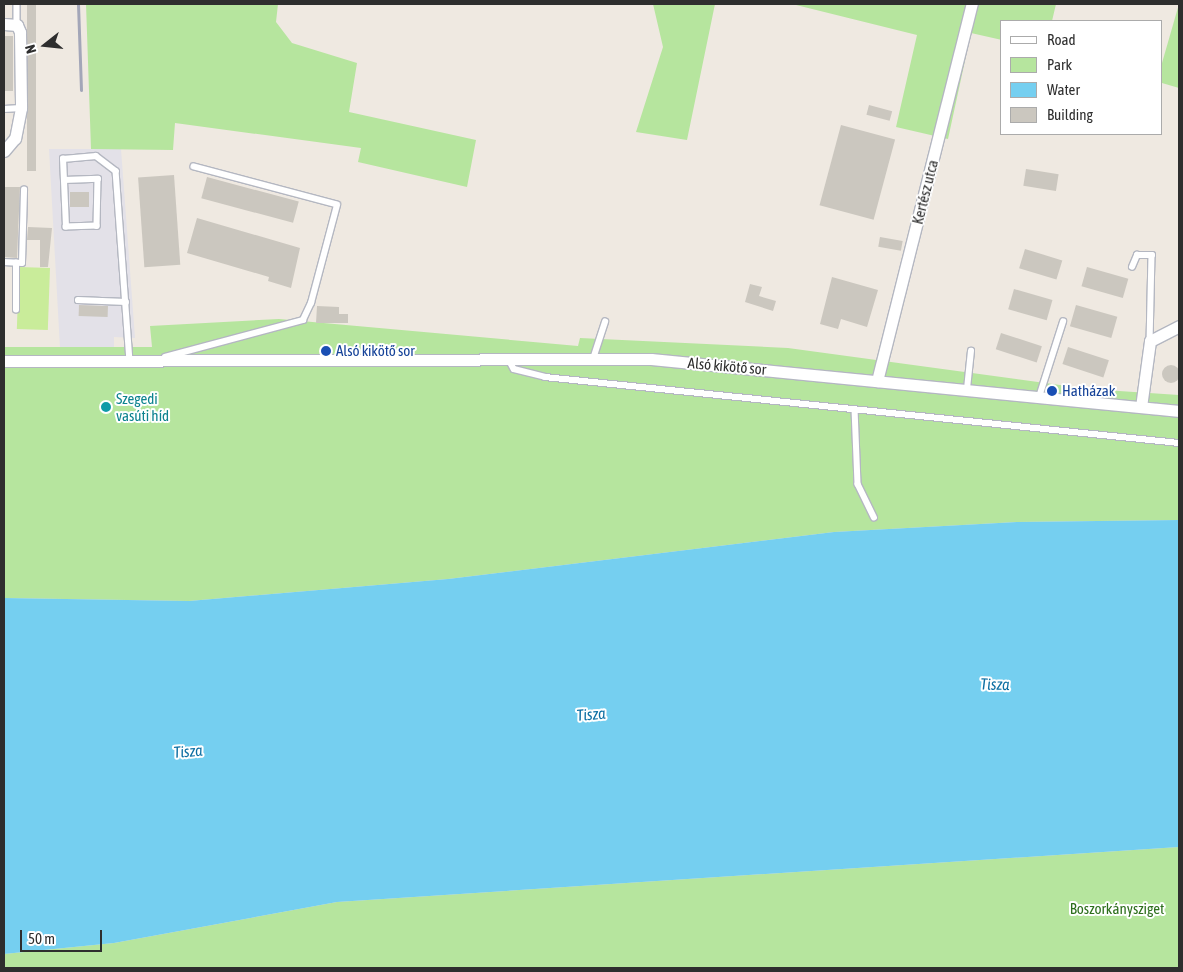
<!DOCTYPE html>
<meta charset="utf-8">
<style>
body{margin:0}
#map{position:relative;width:1183px;height:972px;overflow:hidden;background:#efe9e1;font-family:"Asap Condensed",sans-serif}
div>[style]{position:absolute}
[style*='--x']{left:calc(var(--x)*1px);top:calc(var(--y)*1px);width:calc(var(--w)*1px);rotate:calc(var(--a)*1deg)}
.industrial>*{inset:0;background:#e3e1e8}
.green>*{inset:0;background:#b6e59e}
.pitch>*{inset:0;background:#c9ec9a;transform-origin:0 0}
.water>*{inset:0;background:#75cff0}
.building>*{inset:0;background:#cbc7bf;transform-origin:0 0}
.round{border-radius:50%}
.roads{filter:drop-shadow(1px 0 #b4b7c1) drop-shadow(-1px 0 #b4b7c1) drop-shadow(0 1px #b4b7c1) drop-shadow(0 -1px #b4b7c1)}
.lane>*{height:5.5px;margin:-2.75px;padding:0 2.75px;transform-origin:2.75px;border-radius:2.75px;background:#fff}
.street>*{height:11px;margin:-5.5px;padding:0 5.5px;transform-origin:5.5px;border-radius:5.5px;background:#fff}
.rail>*{height:3px;margin:-1.5px;padding:0 1.5px;transform-origin:1.5px;border-radius:1.5px;background:#a3a6b8}
.dots>*{width:14px;height:14px;translate:-50% -50%;box-sizing:border-box;border:2px solid #fff;border-radius:50%}
span{translate:-50% -50%;white-space:nowrap;text-align:center;line-height:1.15;-webkit-text-stroke:4px #fff;paint-order:stroke}
.street-label{font-size:15px;color:#2e2e2e}
.transit-label{font-size:15px;color:#164399}
.left{translate:0 -50%;text-align:left}
.culture-label{font-size:15px;color:#0d838f}
.park-label{font-size:15px;color:#2c6e1b}
.water-label{font-size:16px;color:#0d6fa3;font-style:italic}
.frame{position:absolute;inset:0;border:5px solid #2e2e2e;pointer-events:none}
.legend{position:absolute;left:1000px;top:20px;width:162px;height:115px;box-sizing:border-box;background:#fff;border:1px solid #ababab;margin:0;padding:6px 9px;list-style:none;font-size:15px;color:#2e2e2e}
.legend li{display:flex;align-items:center;gap:10px;height:25px}
.legend b{width:25px;border:1px solid #ababab}
.north{position:absolute;left:20px;top:20px;width:50px;height:50px;-webkit-text-stroke:4px #fff;paint-order:stroke;rotate:254deg;font-size:14px;font-weight:700;line-height:20px;text-align:center;color:#2e2e2e}
.north::after{content:'';display:block;margin:auto;width:18px;height:22px;background:#2e2e2e;clip-path:polygon(50% 0,100% 100%,50% 72%,0 100%)}
.scale{position:absolute;left:20px;top:930px;width:82px;height:22px;box-sizing:border-box;border:2px solid #2e2e2e;border-top:0;padding-left:6px;font-size:15px;line-height:18px;white-space:nowrap;color:#2e2e2e;-webkit-text-stroke:4px #fff;paint-order:stroke}
</style>
<div id="map">
<div class="industrial">
<i style="clip-path:polygon(49px 149px,121px 149px,135px 338px,114px 337px,114px 350px,60px 348px)"></i>
</div>
<div class="green">
<i style="clip-path:polygon(86px 4px,278px 4px,276px 22px,292px 43px,357px 63px,349px 112px,476px 140px,467px 187px,358px 162px,361px 148px,175px 123px,173px 150px,91px 149px)"></i>
<i style="clip-path:polygon(653px 4px,715px 4px,687px 140px,636px 132px,663px 47px)"></i>
<i style="clip-path:polygon(792px 4px,1056px 4px,1052px 21px,1002px 21px,1002px 40px,971px 33px,948px 139px,896px 127px,917px 35px)"></i>
<i style="clip-path:polygon(1179px 4px,1179px 88px,1162px 83px,1162px 63px)"></i>
<i style="clip-path:polygon(279px 319px,578px 346px,580px 338px,788px 348px,1089px 389px,1179px 395px,1179px 520px,1017px 522px,834px 532px,448px 579px,189px 601px,4px 598px,4px 347px,152px 347px,150px 326px)"></i>
<i style="clip-path:polygon(1179px 847px,1179px 968px,4px 968px,4px 954px,114px 943px,337px 902px)"></i>
</div>
<div class="pitch">
<i style="left:19px;top:267px;width:31px;height:62px;rotate:2deg"></i>
</div>
<div class="water">
<i style="clip-path:polygon(1179px 520px,1179px 847px,337px 902px,114px 943px,4px 954px,4px 598px,189px 601px,448px 579px,834px 532px,1017px 522px)"></i>
</div>
<div class="building">
<i style="left:27px;top:4px;width:9px;height:167px"></i>
<i style="left:4px;top:36px;width:9px;height:55px"></i>
<i style="left:869px;top:105px;width:24px;height:10px;rotate:15deg"></i>
<i style="left:841px;top:125px;width:56px;height:83px;rotate:15deg"></i>
<i style="left:1026px;top:169px;width:33px;height:17px;rotate:9deg"></i>
<i style="left:174px;top:175px;width:90px;height:36px;rotate:86deg"></i>
<i style="left:207px;top:177px;width:95px;height:22px;rotate:15deg"></i>
<i style="clip-path:polygon(4px 187px,20px 187px,17px 258px,4px 257px)"></i>
<i style="left:70px;top:192px;width:19px;height:15px"></i>
<i style="clip-path:polygon(197px 218px,300px 248px,291px 288px,268px 281px,269px 277px,187px 253px)"></i>
<i style="clip-path:polygon(28px 227px,52px 228px,48px 267px,40px 267px,40px 240px,27px 240px)"></i>
<i style="left:880px;top:237px;width:23px;height:10px;rotate:10deg"></i>
<i style="left:1025px;top:249px;width:39px;height:20px;rotate:17deg"></i>
<i style="left:1087px;top:267px;width:43px;height:20px;rotate:16deg"></i>
<i style="clip-path:polygon(832px 277px,878px 290px,867px 327px,841px 319px,838px 329px,820px 324px)"></i>
<i style="clip-path:polygon(750px 284px,762px 287px,759px 296px,776px 301px,773px 311px,745px 302px)"></i>
<i style="left:1014px;top:289px;width:40px;height:21px;rotate:16deg"></i>
<i style="left:79px;top:305px;width:29px;height:11px;rotate:2deg"></i>
<i style="left:1076px;top:305px;width:43px;height:22px;rotate:16deg"></i>
<i style="clip-path:polygon(317px 306px,339px 307px,339px 314px,348px 314px,348px 323px,316px 323px)"></i>
<i style="left:1001px;top:333px;width:43px;height:17px;rotate:18deg"></i>
<i style="left:1068px;top:347px;width:43px;height:18px;rotate:18deg"></i>
<i class="round" style="left:1162px;top:365px;width:18px;height:18px"></i>
</div>
<div class="roads">
<div class="lane">
<i style="--x:17;--y:4;--w:21;--a:90"></i>
<i style="--x:4;--y:109;--w:17;--a:-3"></i>
<i style="--x:64;--y:180;--w:34;--a:-2"></i>
<i style="--x:98;--y:179;--w:47;--a:91.2"></i>
<i style="--x:97;--y:226;--w:31;--a:178"></i>
<i style="--x:66;--y:227;--w:68;--a:-92.5"></i>
<i style="--x:63;--y:159;--w:33;--a:-5"></i>
<i style="--x:96;--y:156;--w:25;--a:37"></i>
<i style="--x:116;--y:171;--w:192;--a:85.8"></i>
<i style="--x:4;--y:262;--w:18;--a:3"></i>
<i style="--x:22;--y:263;--w:73;--a:-88.4"></i>
<i style="--x:1132;--y:267;--w:13;--a:-67"></i>
<i style="--x:1137;--y:255;--w:15;--a:0"></i>
<i style="--x:1152;--y:255;--w:86;--a:91.3"></i>
<i style="--x:78;--y:300;--w:48;--a:2.4"></i>
<i style="--x:16;--y:310;--w:47;--a:-90"></i>
<i style="--x:165;--y:357;--w:143;--a:-15"></i>
<i style="--x:303;--y:320;--w:19;--a:-65"></i>
<i style="--x:311;--y:303;--w:101;--a:-75.1"></i>
<i style="--x:337;--y:205;--w:148;--a:-165.1"></i>
<i style="--x:593;--y:359;--w:39;--a:-72"></i>
<i style="--x:509;--y:360;--w:10;--a:61"></i>
<i style="--x:514;--y:369;--w:32;--a:14"></i>
<i style="--x:545;--y:377;--w:637;--a:5.94"></i>
<i style="--x:967;--y:389;--w:38;--a:-84"></i>
<i style="--x:1039;--y:397;--w:79;--a:-72.3"></i>
<i style="--x:855;--y:409;--w:75;--a:87.7"></i>
<i style="--x:858;--y:484;--w:37;--a:64"></i>
</div>
<div class="street">
<i style="--x:4;--y:24;--w:13;--a:4"></i>
<i style="--x:17;--y:25;--w:8;--a:67"></i>
<i style="--x:20;--y:32;--w:76;--a:89.2"></i>
<i style="--x:21;--y:108;--w:31;--a:101"></i>
<i style="--x:15;--y:138;--w:17;--a:130"></i>
<i style="--x:4;--y:361;--w:647;--a:-0.18"></i>
<i style="--x:651;--y:359;--w:531;--a:5.62"></i>
<i style="--x:877;--y:381;--w:389;--a:-75.9"></i>
<i style="--x:1141;--y:407;--w:67;--a:-82.2"></i>
<i style="--x:1150;--y:341;--w:33;--a:-27"></i>
</div>
</div>
<div class="rail">
<i style="--x:78;--y:4;--w:86;--a:88"></i>
</div>
<div class="dots">
<i style="left:326px;top:351px;background:#1a4fb4"></i>
<i style="left:1052px;top:391px;background:#1a4fb4"></i>
<i style="left:106px;top:407px;background:#0f9aa8"></i>
</div>
<div class="street-label">
<span style="left:925px;top:192px;rotate:-76deg">Kertész utca</span>
<span style="left:727px;top:366px;rotate:5deg">Alsó kikötő sor</span>
</div>
<div class="transit-label">
<span class="left" style="left:336px;top:351px">Alsó kikötő sor</span>
<span class="left" style="left:1062px;top:391px">Hatházak</span>
</div>
<div class="culture-label">
<span class="left" style="left:116px;top:407px">Szegedi<br>vasúti híd</span>
</div>
<div class="park-label">
<span style="left:1117px;top:909px">Boszorkánysziget</span>
</div>
<div class="water-label">
<span style="left:995px;top:684px;rotate:1deg">Tisza</span>
<span style="left:591px;top:714px;rotate:-5deg">Tisza</span>
<span style="left:188px;top:751px;rotate:-5deg">Tisza</span>
</div>
<div class="frame"></div>
<ul class="legend">
<li><b style="height:6px;background:#fff"></b>Road</li>
<li><b style="height:14px;background:#b6e59e"></b>Park</li>
<li><b style="height:14px;background:#75cff0"></b>Water</li>
<li><b style="height:14px;background:#cbc7bf"></b>Building</li>
</ul>
<div class="north">N</div>
<div class="scale">50 m</div>
</div>
